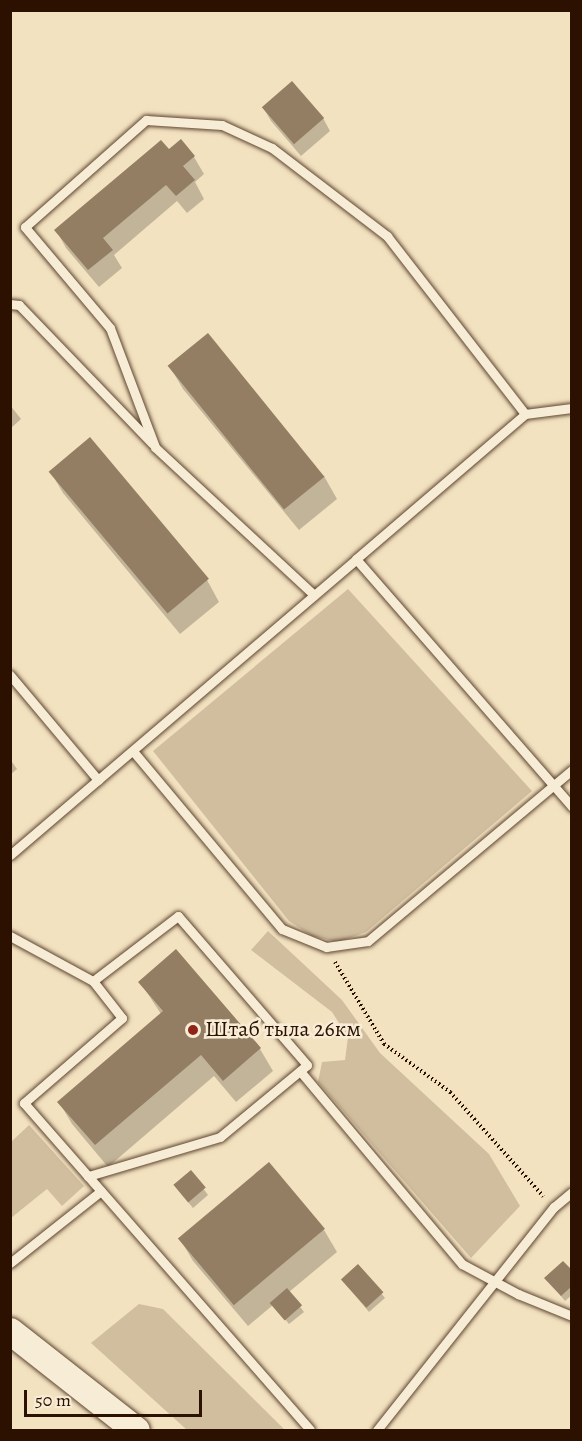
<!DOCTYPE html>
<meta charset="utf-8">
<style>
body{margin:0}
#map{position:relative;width:582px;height:1441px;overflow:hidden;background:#f3e2c0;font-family:Alegreya,serif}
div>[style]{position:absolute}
.green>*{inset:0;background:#d1be9f}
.shadow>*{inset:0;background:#0003}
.building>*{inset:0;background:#937e64;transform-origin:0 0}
.path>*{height:4px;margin-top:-2px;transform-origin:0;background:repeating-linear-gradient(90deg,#2c1100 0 1.5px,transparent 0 4.5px)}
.roads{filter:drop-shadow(0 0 2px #5e4530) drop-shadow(0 0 2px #5e4530)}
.lane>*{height:9px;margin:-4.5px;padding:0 4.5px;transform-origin:4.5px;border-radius:4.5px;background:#f7ecd6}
.secondary>*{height:27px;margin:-13.5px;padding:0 13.5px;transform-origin:13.5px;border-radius:13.5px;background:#f7ecd6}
.dots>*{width:16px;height:16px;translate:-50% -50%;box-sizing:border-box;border:3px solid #f7ecd6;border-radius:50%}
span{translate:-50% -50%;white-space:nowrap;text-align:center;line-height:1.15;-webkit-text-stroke:5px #f7ecd6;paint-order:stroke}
.poi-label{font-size:22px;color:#2c1100}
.left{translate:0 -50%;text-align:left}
.frame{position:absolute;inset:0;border:12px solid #2c1100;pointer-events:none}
.scale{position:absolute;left:24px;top:1390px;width:178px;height:27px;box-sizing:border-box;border:3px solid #2c1100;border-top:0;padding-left:8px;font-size:18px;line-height:21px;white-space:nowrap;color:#2c1100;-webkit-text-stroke:4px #f7ecd6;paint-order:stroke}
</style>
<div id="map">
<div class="green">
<i style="clip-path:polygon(348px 589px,532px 791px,366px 932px,338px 942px,312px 936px,289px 921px,153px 751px)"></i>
<i style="clip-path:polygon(268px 931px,342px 1000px,380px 1053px,489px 1154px,520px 1206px,471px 1258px,318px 1082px,322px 1062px,345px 1060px,348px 1037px,332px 1012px,251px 950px)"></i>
<i style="clip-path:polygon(29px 1125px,84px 1186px,62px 1206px,47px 1189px,11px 1218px,11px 1142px)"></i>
<i style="clip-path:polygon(139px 1304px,163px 1309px,285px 1430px,187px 1430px,91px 1343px)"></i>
</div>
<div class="shadow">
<i style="clip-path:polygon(264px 109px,323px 118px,330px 131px,301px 156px,271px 121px)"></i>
<i style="clip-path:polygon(169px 151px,194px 157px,204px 174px,195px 182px,204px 199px,187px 213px,177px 201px,114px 255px,122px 268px,99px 287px,66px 248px,56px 230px)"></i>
<i style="clip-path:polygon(170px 367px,324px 476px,337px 499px,299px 530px,183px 389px)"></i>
<i style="clip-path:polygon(10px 405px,21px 419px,10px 429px)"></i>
<i style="clip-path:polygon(50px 471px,207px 580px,219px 602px,180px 634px,63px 493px)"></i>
<i style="clip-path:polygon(10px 759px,17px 769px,10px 775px)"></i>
<i style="clip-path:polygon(140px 982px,260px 1049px,273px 1071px,236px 1102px,214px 1076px,108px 1167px,72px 1124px,59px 1102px,161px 1014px)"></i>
<i style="clip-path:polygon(191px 1172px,208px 1195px,193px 1208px,179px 1191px)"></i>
<i style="clip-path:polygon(324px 1230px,337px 1252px,289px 1292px,304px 1312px,289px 1324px,273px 1305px,248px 1326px,193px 1261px,180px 1239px)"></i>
<i style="clip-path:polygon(572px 1272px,572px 1295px,565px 1301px,546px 1278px)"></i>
<i style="clip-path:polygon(342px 1280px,381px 1293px,385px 1298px,369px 1312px)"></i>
</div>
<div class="building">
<i style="left:292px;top:81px;width:49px;height:40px;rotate:49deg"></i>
<i style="clip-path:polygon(181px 139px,195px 156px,183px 166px,195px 180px,176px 196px,166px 185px,103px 238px,113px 250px,88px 270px,54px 230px,161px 140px,169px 149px)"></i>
<i style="left:208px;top:333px;width:185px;height:52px;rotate:51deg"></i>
<i style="left:90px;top:437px;width:185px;height:54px;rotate:50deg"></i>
<i style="clip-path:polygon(176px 949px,261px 1048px,223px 1081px,201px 1055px,95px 1145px,57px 1102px,163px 1011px,138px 982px)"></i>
<i style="left:269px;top:1162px;width:87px;height:119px;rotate:50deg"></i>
<i style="left:191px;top:1170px;width:23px;height:23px;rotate:50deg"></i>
<i style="clip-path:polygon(563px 1261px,572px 1270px,572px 1286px,561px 1296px,544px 1278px)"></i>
<i style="left:358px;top:1264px;width:38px;height:23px;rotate:48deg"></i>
<i style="left:287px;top:1288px;width:23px;height:23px;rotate:49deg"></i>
</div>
<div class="path">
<i style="left:335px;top:962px;width:96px;rotate:59.1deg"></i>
<i style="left:384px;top:1044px;width:82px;rotate:36deg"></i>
<i style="left:450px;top:1092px;width:140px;rotate:48.2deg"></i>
</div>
<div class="roads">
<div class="lane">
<i style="left:10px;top:304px;width:9px;rotate:6deg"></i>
<i style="left:19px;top:305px;width:192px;rotate:46.1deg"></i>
<i style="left:356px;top:559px;width:223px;rotate:-40.6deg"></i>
<i style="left:525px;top:414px;width:47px;rotate:-7.3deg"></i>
<i style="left:314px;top:595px;width:217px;rotate:-137.1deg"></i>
<i style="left:155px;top:447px;width:127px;rotate:-110.7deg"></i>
<i style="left:110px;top:328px;width:132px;rotate:-130.1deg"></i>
<i style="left:25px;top:227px;width:162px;rotate:-41.5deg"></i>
<i style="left:146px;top:120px;width:76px;rotate:3.8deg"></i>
<i style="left:222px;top:125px;width:55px;rotate:24.7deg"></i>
<i style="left:272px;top:148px;width:145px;rotate:37.4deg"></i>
<i style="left:387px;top:236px;width:225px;rotate:52.2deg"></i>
<i style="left:10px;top:675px;width:137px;rotate:50deg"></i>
<i style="left:133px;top:751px;width:232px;rotate:50.1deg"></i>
<i style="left:282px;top:929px;width:48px;rotate:22.2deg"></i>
<i style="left:326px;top:947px;width:42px;rotate:-8.1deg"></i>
<i style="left:368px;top:941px;width:266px;rotate:-40deg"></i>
<i style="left:10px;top:855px;width:455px;rotate:-40.5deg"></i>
<i style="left:356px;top:559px;width:329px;rotate:48.9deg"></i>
<i style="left:10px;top:936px;width:94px;rotate:28.5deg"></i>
<i style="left:93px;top:981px;width:107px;rotate:-37.4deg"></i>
<i style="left:178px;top:916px;width:197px;rotate:49.1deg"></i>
<i style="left:307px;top:1065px;width:113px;rotate:140.4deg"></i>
<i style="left:220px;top:1137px;width:138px;rotate:163.5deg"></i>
<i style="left:93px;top:981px;width:47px;rotate:51.9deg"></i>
<i style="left:122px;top:1018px;width:130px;rotate:139.1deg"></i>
<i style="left:24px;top:1103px;width:434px;rotate:48.8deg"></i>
<i style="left:300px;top:1071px;width:252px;rotate:50deg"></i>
<i style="left:462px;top:1264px;width:64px;rotate:28.2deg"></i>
<i style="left:518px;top:1294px;width:58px;rotate:22.2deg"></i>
<i style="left:10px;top:1263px;width:116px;rotate:-38.4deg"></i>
<i style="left:377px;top:1430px;width:285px;rotate:-51.6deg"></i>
<i style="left:554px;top:1207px;width:23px;rotate:-40deg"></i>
</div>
<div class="secondary">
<i style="left:10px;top:1331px;width:160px;rotate:38.2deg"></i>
</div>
</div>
<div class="dots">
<i style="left:193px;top:1030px;background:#8f2418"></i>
</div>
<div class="poi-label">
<span class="left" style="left:205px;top:1030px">Штаб тыла 26км</span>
</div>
<div class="frame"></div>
<div class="scale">50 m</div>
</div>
